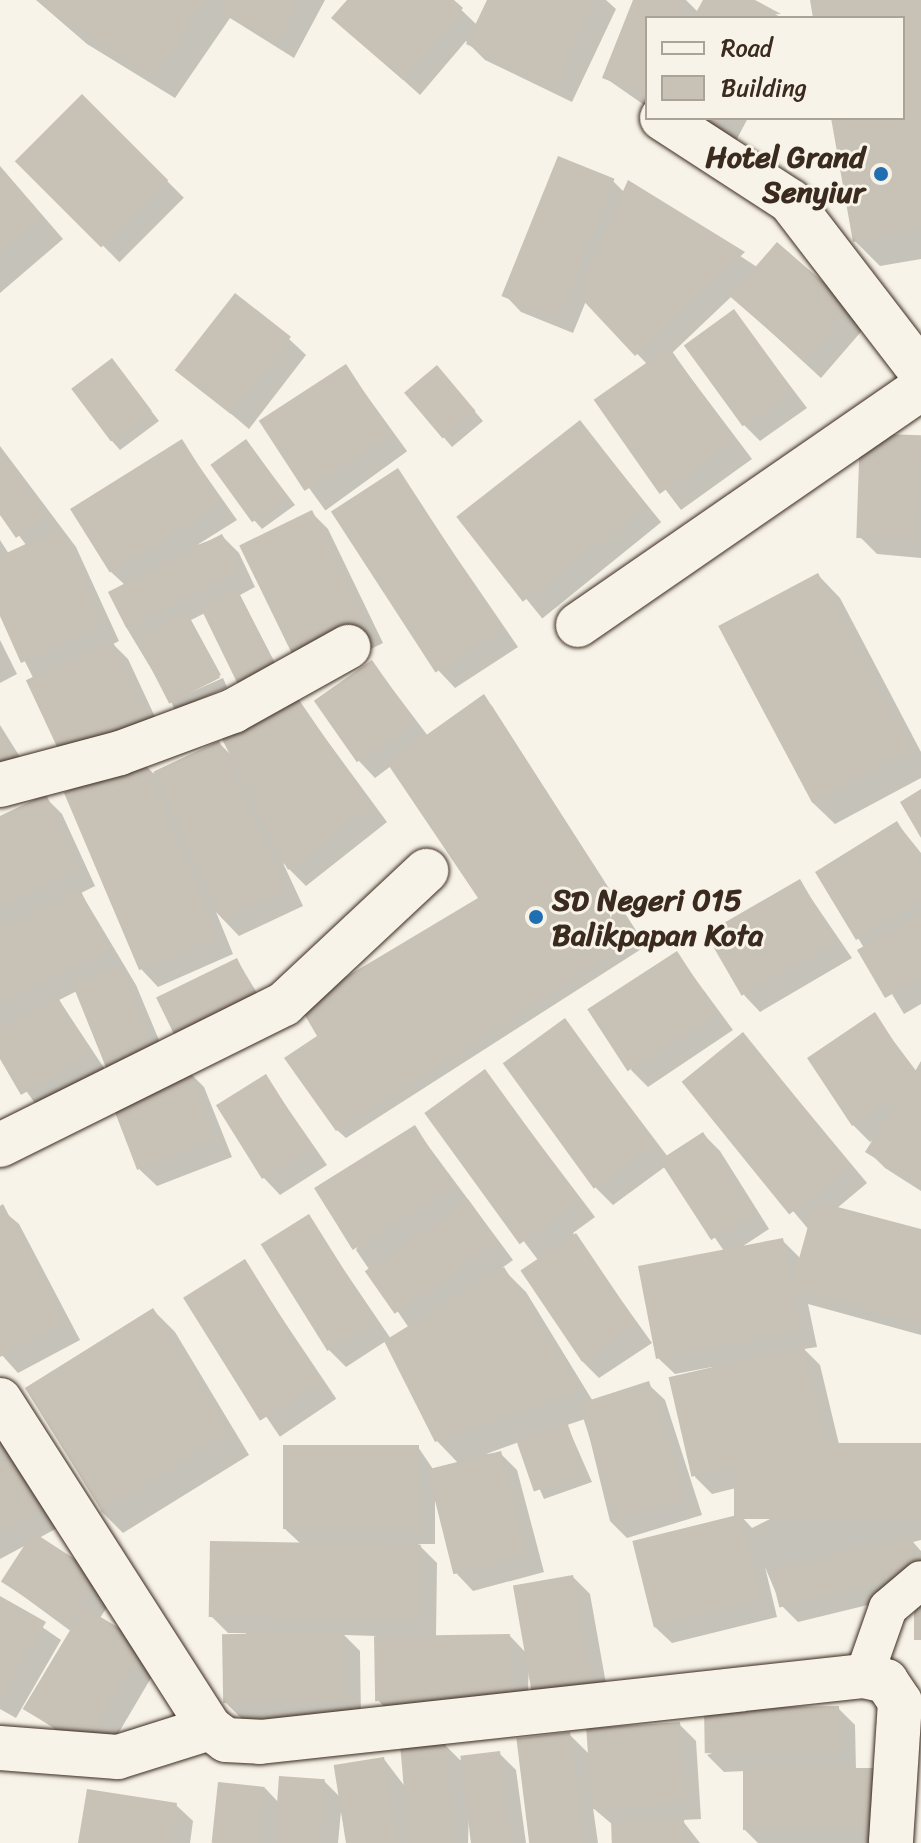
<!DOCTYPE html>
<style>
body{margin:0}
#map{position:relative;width:921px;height:1843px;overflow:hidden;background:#f7f3e8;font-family:Sriracha,sans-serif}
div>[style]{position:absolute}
.shadow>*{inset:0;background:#0003;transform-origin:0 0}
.building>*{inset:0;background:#c8c1b6;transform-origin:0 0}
.roads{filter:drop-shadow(0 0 2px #3b2a1e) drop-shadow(0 0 2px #3b2a1e)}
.lane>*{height:38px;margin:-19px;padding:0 19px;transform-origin:19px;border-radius:19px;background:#f7f3e8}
.street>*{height:44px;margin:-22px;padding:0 22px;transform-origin:22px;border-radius:22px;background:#f7f3e8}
.dots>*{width:22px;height:22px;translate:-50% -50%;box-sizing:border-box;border:4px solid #f7f3e8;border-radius:50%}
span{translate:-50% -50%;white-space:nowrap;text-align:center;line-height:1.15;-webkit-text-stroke:6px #f7f3e8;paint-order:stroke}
.poi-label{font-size:30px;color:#3b2a1e;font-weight:700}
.right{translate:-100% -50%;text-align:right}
.left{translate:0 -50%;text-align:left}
.legend{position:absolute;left:645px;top:16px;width:260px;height:104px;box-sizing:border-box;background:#f7f3e8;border:2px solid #aca397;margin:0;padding:10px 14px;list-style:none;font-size:24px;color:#3b2a1e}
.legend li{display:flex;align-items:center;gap:16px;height:40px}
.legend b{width:40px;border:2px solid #aca397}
</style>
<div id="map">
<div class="shadow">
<i style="clip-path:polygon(36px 0,325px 0,294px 58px,230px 18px,175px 98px,87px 44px)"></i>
<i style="clip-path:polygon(349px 0,451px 0,477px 25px,489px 0,606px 0,616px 9px,572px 102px,485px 60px,466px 41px,420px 95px,334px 18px)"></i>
<i style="clip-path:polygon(635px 0,686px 0,698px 12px,705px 0,751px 0,782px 18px,647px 18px,647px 107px,604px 77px)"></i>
<i style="clip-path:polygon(812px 0,921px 0,921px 259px,880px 266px,855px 241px,833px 118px,903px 118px,903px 18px,815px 18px)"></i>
<i style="left:82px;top:96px;width:144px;height:91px;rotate:45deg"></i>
<i style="clip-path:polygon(670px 118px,748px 118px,732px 148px)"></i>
<i style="clip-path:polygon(0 166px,63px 239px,0 293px)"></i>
<i style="clip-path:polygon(612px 180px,624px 192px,629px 183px,757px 267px,777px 245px,866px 326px,821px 378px,732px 296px,672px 353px,752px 459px,681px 510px,598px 401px,648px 365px,586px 301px,573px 333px,521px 312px,505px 295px)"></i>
<i style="clip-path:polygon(734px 312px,807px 408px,760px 441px,744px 425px)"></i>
<i style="clip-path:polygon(289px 339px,306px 355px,249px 429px,179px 370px)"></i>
<i style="clip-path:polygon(112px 361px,159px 421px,120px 450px,112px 441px)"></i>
<i style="left:346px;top:367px;width:104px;height:101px;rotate:54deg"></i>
<i style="clip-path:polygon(445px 377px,483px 421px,452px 447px,407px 394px)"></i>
<i style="left:580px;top:422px;width:129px;height:153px;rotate:51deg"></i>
<i style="clip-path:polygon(921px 437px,921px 558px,877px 554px,860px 537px)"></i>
<i style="clip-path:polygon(246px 441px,295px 505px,262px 529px,254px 520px)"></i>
<i style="clip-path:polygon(182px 442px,237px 520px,197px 545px,222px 536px,239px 553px,255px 587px,240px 595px,288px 688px,205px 613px,191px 620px,221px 675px,170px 700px,126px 627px,124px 584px,111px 572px)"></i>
<i style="clip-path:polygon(0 446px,76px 547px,119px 641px,113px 644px,128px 659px,163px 734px,81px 773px,0 612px,0 540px,9px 554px,27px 546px,0 511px)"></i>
<i style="clip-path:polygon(397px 471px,518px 647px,455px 688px,439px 671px)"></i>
<i style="clip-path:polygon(312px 513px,328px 529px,383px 643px,313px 678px)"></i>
<i style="clip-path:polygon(818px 575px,840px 598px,921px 752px,921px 778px,835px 824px,812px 802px)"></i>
<i style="clip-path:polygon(0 640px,17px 674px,0 683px)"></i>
<i style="clip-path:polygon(372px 662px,428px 736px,483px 697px,492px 706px,646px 946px,346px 1138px,337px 1130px,319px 1036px,481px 898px,391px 766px,375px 778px,359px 761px)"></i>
<i style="left:223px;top:678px;width:10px;height:57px;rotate:66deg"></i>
<i style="clip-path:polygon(295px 697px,387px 822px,306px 886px,283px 863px,303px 906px,239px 936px,216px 912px,233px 954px,158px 987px,142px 970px,142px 762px,153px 773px,219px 743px,233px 757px)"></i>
<i style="clip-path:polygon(0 725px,30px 773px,0 793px)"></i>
<i style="clip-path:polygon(45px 797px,62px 814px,95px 886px,81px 893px,136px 985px,174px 1076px,187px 1070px,204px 1087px,232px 1157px,157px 1186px,140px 1170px,129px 1094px,77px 991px,59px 1000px,106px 1071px,40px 1110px,0 1055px,0 819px)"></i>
<i style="clip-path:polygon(897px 823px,921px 853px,921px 1004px,904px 1014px,858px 938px)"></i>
<i style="clip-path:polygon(800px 882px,852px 958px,760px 1012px,744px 995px)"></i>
<i style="clip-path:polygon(677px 954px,733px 1030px,648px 1087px,631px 1070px)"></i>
<i style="clip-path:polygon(237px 960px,277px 1026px,183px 1048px)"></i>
<i style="clip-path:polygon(874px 1015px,917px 1072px,921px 1065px,921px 1191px,885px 1168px,868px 1151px,877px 1137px,870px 1142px,853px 1125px)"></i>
<i style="clip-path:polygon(565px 1021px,668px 1157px,703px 1134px,720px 1151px,769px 1229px,740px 1248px,782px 1240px,801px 1259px,809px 1230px,685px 1082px,743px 1034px,867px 1183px,836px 1209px,921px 1231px,921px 1335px,808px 1304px,817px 1347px,804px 1349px,820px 1365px,843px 1461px,712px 1494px,695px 1477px,712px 1367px,675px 1374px,658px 1358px,724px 1251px,666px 1166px,613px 1205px,596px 1188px)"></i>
<i style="clip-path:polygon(485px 1072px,595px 1217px,573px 1233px,652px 1343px,599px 1378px,582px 1361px,538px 1260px,428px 1115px)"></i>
<i style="clip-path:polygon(266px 1077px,327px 1165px,280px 1195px,264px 1178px)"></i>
<i style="clip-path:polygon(415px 1128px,513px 1260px,502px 1268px,526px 1292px,594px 1403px,648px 1384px,665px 1400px,702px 1515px,627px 1538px,610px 1521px,585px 1419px,567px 1425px,592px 1482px,544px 1499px,519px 1442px,486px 1454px,500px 1453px,517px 1470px,544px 1572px,473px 1591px,457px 1574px,435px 1495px,435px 1544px,418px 1544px,437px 1563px,436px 1637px,510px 1636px,527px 1654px,573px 1577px,590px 1594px,608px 1695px,550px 1706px,533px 1689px,529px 1664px,527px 1715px,392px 1715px,376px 1698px,376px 1636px,344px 1635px,360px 1651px,361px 1717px,243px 1720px,226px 1703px,246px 1633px,228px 1633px,211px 1616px,301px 1544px,284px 1528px,418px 1447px,435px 1472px,460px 1465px,437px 1441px,386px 1341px,346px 1367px,329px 1350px,308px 1217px,391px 1339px,409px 1328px,356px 1250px)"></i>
<i style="clip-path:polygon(0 1208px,19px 1224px,80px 1340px,18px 1373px,0 1353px)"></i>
<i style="left:244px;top:1262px;width:165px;height:68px;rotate:56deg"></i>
<i style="clip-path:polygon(153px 1310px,175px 1332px,249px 1455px,123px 1533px,101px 1511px)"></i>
<i style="clip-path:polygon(0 1414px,59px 1527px,39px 1538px,116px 1593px,100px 1618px,161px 1661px,102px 1761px,27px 1710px,72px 1632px,4px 1582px,28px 1544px,0 1559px)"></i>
<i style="clip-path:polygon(921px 1445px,921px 1540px,913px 1542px,921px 1551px,921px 1592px,798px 1622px,781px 1605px,765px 1567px,777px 1617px,672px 1643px,655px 1627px,741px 1516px,752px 1528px)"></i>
<i style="clip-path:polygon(0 1598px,61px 1640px,16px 1718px,0 1709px)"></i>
<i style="clip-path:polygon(838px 1708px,855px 1725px,856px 1770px,872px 1770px,889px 1786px,889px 1843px,758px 1843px,745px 1830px,745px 1771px,724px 1772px,707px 1755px)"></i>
<i style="clip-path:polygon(679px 1724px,696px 1741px,701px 1819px,682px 1820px,700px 1843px,613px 1843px,613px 1825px,593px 1808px,598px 1843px,532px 1843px,569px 1734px,590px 1755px)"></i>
<i style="clip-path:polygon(444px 1744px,460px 1760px,499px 1753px,516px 1770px,526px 1843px,474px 1843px,469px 1808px,468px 1843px,347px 1843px,341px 1811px,338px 1843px,214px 1843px,265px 1788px,279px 1803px,324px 1781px,340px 1797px,384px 1759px,406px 1788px)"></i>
<i style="clip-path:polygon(176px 1805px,193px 1821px,190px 1843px,80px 1843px)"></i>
</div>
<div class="building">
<i style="clip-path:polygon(37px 0,205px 0,152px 78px)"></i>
<i style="clip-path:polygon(227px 0,299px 0,276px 42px,221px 12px)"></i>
<i style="clip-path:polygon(347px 0,454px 0,463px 8px,403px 80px,331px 18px)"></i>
<i style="clip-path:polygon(487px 0,596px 0,555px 87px,466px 44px)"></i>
<i style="clip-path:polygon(633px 0,686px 0,679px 18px,647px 18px,647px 95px,602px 78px)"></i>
<i style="clip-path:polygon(703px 0,755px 0,781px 14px,693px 18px)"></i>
<i style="clip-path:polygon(810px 0,921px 0,921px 229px,853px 242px,831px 118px,903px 118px,903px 18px,813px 18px)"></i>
<i style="left:82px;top:94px;width:122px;height:95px;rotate:45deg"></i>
<i style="clip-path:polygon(688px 118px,722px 118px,714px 132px)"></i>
<i style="left:558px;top:156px;width:61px;height:151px;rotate:22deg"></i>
<i style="clip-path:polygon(0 167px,42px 216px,0 252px)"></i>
<i style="clip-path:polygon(628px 180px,745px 252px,635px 356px,577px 294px)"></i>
<i style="left:777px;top:242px;width:98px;height:72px;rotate:41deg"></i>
<i style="left:235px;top:293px;width:71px;height:98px;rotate:38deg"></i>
<i style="left:734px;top:309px;width:100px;height:62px;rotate:54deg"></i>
<i style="left:669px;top:347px;width:115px;height:92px;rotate:55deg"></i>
<i style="left:112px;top:358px;width:66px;height:51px;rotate:53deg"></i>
<i style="left:346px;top:364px;width:84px;height:104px;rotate:57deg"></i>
<i style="left:437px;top:365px;width:60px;height:43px;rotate:50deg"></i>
<i style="left:580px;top:420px;width:108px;height:157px;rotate:52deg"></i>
<i style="left:860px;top:433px;width:61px;height:105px;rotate:2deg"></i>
<i style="left:182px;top:439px;width:75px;height:132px;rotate:58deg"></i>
<i style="left:246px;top:439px;width:71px;height:44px;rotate:54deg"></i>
<i style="clip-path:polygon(0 450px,46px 516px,16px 538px,0 515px)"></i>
<i style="left:398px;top:468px;width:192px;height:80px;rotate:57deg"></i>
<i style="left:312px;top:510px;width:129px;height:81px;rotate:64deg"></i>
<i style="clip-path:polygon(60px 528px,103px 624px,21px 663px,0 616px,0 556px)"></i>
<i style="left:222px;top:534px;width:40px;height:128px;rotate:63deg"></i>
<i style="left:818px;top:573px;width:200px;height:113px;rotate:62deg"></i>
<i style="left:237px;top:589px;width:100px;height:41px;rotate:64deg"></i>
<i style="left:186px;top:611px;width:75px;height:57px;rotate:63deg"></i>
<i style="left:112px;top:640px;width:84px;height:95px;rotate:65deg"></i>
<i style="left:372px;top:660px;width:75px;height:71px;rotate:55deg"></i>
<i style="clip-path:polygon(295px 694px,371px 805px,288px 870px,221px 737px)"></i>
<i style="clip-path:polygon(484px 694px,638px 937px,336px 1131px,284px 1058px,317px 1036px,299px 1005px,478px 898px,387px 763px)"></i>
<i style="clip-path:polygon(0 732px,15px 755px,0 765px)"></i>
<i style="left:219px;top:741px;width:163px;height:72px;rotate:65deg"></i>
<i style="left:143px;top:759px;width:193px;height:86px;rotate:67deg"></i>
<i style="clip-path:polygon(921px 789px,921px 838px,900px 802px)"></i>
<i style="clip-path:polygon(46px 794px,80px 869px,0 907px,0 816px)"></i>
<i style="clip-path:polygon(897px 821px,921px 861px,921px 901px,856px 940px,815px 872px)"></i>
<i style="left:800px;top:879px;width:72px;height:109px;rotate:60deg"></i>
<i style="clip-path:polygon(80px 889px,109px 951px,0 1004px,0 928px)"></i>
<i style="clip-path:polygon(921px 913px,921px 978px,885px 998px,857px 950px)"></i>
<i style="left:677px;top:951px;width:74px;height:107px;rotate:57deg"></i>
<i style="left:237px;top:958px;width:57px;height:90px;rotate:64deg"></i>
<i style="left:120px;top:966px;width:100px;height:51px;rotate:68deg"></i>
<i style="clip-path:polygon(57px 996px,91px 1054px,21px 1095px,0 1059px,0 1030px)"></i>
<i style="clip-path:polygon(875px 1012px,914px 1073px,921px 1061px,921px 1186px,865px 1152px,902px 1093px,852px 1126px,807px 1058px)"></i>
<i style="left:565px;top:1018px;width:155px;height:77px;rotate:54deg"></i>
<i style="left:743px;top:1032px;width:171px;height:79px;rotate:51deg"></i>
<i style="left:188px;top:1068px;width:77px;height:84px;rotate:69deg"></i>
<i style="left:485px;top:1069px;width:162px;height:75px;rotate:54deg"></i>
<i style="left:266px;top:1074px;width:87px;height:59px;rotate:58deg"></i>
<i style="left:415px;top:1125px;width:73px;height:119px;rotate:58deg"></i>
<i style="left:703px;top:1132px;width:95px;height:52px;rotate:57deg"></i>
<i style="left:468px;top:1199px;width:52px;height:126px;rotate:55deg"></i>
<i style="clip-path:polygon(815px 1201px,921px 1229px,921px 1324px,793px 1289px,801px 1330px,656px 1359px,638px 1266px,783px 1238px,792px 1284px)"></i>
<i style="clip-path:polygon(3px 1204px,64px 1322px,0 1357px,0 1206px)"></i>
<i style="left:309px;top:1214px;width:126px;height:57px;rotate:58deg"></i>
<i style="left:576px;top:1233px;width:110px;height:67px;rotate:56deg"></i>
<i style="left:245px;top:1259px;width:145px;height:73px;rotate:58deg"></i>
<i style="clip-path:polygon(504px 1267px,580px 1391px,435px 1442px,384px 1341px)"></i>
<i style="left:153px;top:1308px;width:145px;height:151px;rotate:58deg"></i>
<i style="left:804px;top:1346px;width:102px;height:139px;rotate:77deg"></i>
<i style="left:649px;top:1381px;width:123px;height:74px;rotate:72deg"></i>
<i style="left:567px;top:1422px;width:55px;height:54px;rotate:71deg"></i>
<i style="left:921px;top:1443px;width:76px;height:187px;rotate:90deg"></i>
<i style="left:283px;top:1445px;width:136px;height:84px"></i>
<i style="left:501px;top:1451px;width:108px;height:76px;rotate:76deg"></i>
<i style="clip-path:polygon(15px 1456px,44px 1510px,0 1534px,0 1464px)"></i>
<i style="left:741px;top:1514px;width:89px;height:112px;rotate:76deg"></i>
<i style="left:33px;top:1532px;width:80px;height:59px;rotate:33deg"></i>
<i style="left:909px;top:1536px;width:38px;height:143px;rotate:76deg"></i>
<i style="left:210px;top:1541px;width:211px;height:76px;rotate:1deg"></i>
<i style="left:573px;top:1575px;width:106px;height:61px;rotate:80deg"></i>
<i style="clip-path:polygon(0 1596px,46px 1622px,0 1700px)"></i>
<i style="left:914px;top:1602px;width:7px;height:38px"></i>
<i style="left:84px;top:1607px;width:71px;height:119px;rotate:31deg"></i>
<i style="left:344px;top:1632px;width:69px;height:122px;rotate:89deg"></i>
<i style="left:510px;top:1634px;width:65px;height:136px;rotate:89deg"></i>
<i style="left:839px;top:1706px;width:45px;height:135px;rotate:89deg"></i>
<i style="left:680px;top:1722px;width:81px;height:94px;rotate:86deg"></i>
<i style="left:570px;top:1732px;width:112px;height:54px;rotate:83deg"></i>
<i style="left:445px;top:1742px;width:101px;height:45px;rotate:85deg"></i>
<i style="left:500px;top:1751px;width:93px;height:40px;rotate:83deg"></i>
<i style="left:384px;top:1757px;width:87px;height:51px;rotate:81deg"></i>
<i style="left:873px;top:1768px;width:62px;height:130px;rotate:90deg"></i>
<i style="left:279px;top:1776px;width:46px;height:67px;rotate:4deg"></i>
<i style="left:218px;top:1782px;width:47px;height:61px;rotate:6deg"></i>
<i style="clip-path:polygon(87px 1789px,177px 1803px,171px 1843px,78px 1843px)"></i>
<i style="left:684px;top:1819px;width:24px;height:73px;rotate:88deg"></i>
</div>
<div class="roads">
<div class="lane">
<i style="left:864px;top:1676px;width:72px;rotate:-70.6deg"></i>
<i style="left:888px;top:1608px;width:43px;rotate:-40.3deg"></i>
</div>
<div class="street">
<i style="left:662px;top:118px;width:153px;rotate:33deg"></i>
<i style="left:790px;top:201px;width:215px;rotate:52.5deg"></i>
<i style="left:578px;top:625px;width:417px;rotate:-34.6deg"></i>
<i style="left:0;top:785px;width:124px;rotate:-14.9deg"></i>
<i style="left:120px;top:753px;width:121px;rotate:-20.4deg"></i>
<i style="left:233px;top:711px;width:132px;rotate:-29.1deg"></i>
<i style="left:0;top:1145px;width:317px;rotate:-26.4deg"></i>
<i style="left:284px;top:1004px;width:195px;rotate:-43.1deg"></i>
<i style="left:0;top:1400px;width:389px;rotate:57.4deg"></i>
<i style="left:210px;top:1728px;width:20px;rotate:37deg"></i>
<i style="left:226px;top:1740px;width:34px;rotate:3deg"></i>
<i style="left:260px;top:1742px;width:608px;rotate:-6.24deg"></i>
<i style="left:864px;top:1676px;width:23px;rotate:13deg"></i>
<i style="left:886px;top:1681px;width:25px;rotate:56deg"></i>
<i style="left:900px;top:1702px;width:141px;rotate:93.7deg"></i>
<i style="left:0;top:1748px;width:118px;rotate:4.4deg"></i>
<i style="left:118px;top:1757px;width:96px;rotate:-17.5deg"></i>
</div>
</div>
<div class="dots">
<i style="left:881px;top:174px;background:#1f6fb2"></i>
<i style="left:536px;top:917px;background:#1f6fb2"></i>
</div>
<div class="poi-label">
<span class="right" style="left:865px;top:174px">Hotel Grand<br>Senyiur</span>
<span class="left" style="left:552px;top:917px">SD Negeri 015<br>Balikpapan Kota</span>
</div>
<ul class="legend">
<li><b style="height:10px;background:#f7f3e8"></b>Road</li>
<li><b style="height:22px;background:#c8c1b6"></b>Building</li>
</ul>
</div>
